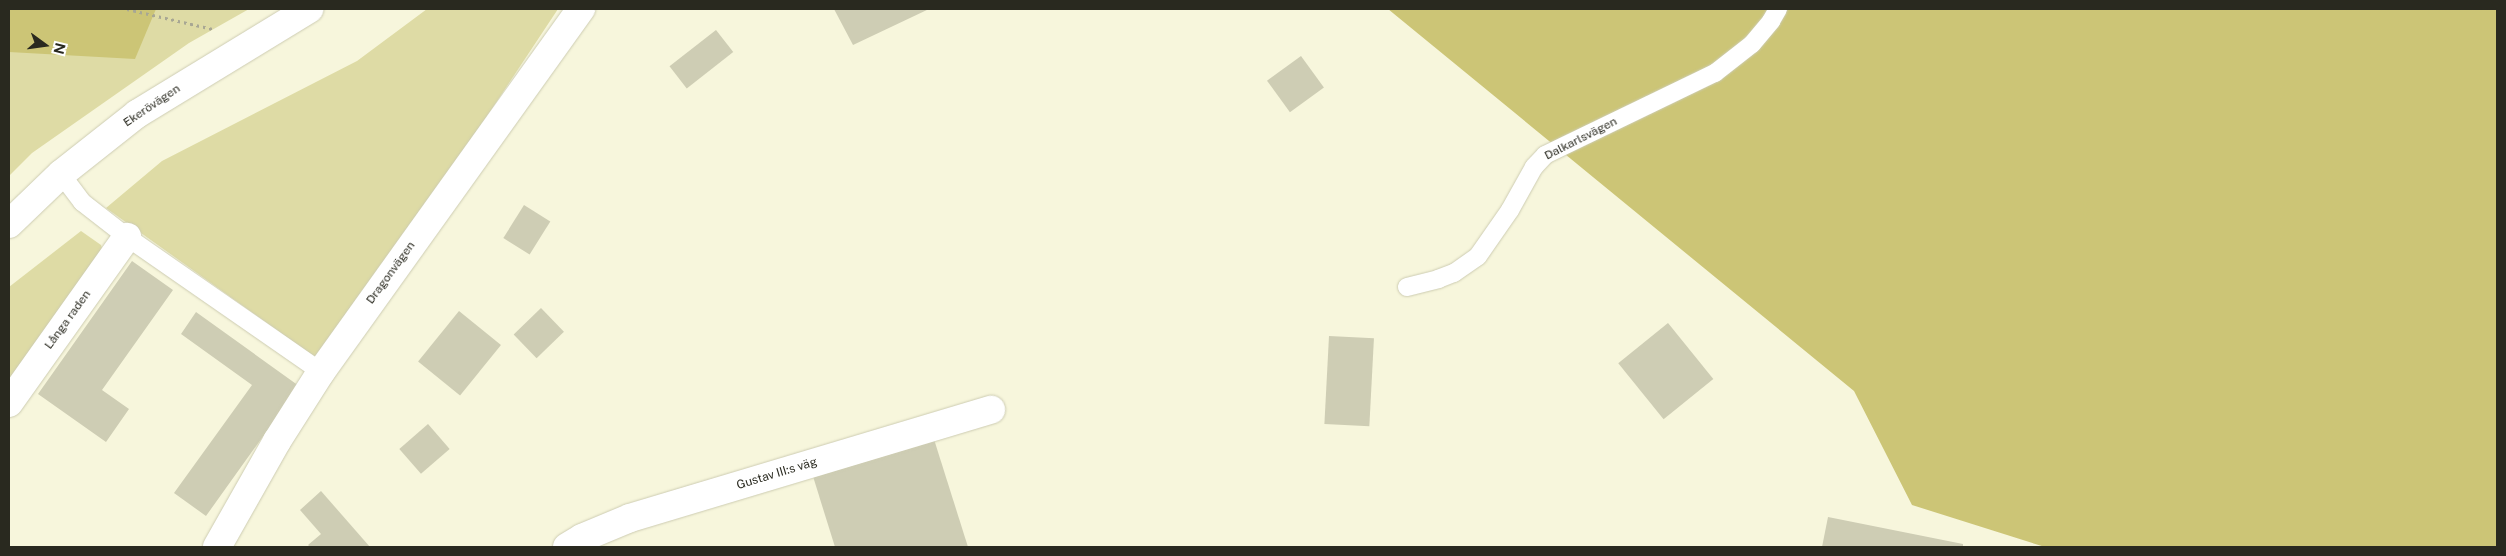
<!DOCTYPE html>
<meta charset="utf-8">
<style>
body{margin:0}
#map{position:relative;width:2506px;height:556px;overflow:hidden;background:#f7f6dc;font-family:"Public Sans",sans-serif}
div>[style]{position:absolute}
.green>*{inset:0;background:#dedba5}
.forest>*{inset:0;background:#ccc576}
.building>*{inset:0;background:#cecdb4;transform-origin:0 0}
.path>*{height:3px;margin-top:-1.5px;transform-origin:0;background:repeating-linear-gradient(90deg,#a8a793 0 2.5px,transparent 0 6.5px)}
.roads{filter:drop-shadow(0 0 1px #cdccb2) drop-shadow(0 0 1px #cdccb2)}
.lane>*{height:18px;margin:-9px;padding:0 9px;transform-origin:9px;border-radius:9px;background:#fff}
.street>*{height:28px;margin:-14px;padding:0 14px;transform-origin:14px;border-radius:14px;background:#fff}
.secondary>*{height:28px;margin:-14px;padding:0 14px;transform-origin:14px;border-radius:14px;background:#fff}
span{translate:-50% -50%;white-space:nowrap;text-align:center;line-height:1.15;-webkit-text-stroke:4px #fff;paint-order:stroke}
.street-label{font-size:12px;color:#29291f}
.frame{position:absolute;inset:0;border:10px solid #29291f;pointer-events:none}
.north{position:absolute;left:20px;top:20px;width:50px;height:50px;-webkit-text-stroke:4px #fff;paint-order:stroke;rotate:104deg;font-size:14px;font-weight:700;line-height:20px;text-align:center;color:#29291f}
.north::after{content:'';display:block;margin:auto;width:18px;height:22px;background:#29291f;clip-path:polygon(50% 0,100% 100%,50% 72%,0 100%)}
</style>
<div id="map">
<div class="green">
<i style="clip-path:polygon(9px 9px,249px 9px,189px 43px,32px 153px,9px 176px)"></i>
<i style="clip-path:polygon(427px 9px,558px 9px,403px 243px,316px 358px,106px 208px,162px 161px,357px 61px)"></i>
<i style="clip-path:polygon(81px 231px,101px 245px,104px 255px,9px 384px,9px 287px)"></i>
</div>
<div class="forest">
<i style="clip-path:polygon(9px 9px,156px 9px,135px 59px,9px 52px)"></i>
<i style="clip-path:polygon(1388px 9px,2497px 9px,2497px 547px,2045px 547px,1912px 505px,1854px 391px)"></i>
</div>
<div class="building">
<i style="clip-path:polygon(834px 9px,929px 9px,853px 45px)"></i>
<i style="left:716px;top:30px;width:28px;height:59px;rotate:52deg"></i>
<i style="left:1301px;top:56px;width:39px;height:42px;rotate:54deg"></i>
<i style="left:524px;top:205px;width:31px;height:39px;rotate:32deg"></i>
<i style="clip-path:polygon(132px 261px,173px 290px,102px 390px,129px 409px,106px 442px,38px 394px)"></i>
<i style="left:541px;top:308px;width:33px;height:38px;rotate:46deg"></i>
<i style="left:459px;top:311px;width:54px;height:65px;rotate:39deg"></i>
<i style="clip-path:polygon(196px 312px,299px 386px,206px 516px,174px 493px,252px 385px,181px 334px)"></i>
<i style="left:1668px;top:323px;width:72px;height:64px;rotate:51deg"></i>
<i style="left:1329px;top:336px;width:45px;height:88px;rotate:3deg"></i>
<i style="left:428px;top:424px;width:33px;height:38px;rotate:49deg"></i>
<i style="clip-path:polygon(932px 433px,968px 547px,835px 547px,811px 470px)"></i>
<i style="clip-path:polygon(321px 491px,370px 547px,310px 547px,308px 545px,321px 534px,300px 510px)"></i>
<i style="clip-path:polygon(1828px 517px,1963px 544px,1963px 547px,1822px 547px)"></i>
</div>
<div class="path">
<i style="left:127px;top:9px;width:88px;rotate:13.1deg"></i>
</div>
<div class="roads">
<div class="lane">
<i style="left:61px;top:174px;width:35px;rotate:53deg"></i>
<i style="left:82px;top:202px;width:57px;rotate:37.9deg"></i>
<i style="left:127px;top:237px;width:236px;rotate:34.8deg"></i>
<i style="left:1407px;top:287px;width:32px;rotate:-14deg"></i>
<i style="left:1438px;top:279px;width:17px;rotate:-21deg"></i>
<i style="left:1454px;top:273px;width:29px;rotate:-35deg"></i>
<i style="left:1478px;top:256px;width:56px;rotate:-55.2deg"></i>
<i style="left:1510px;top:210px;width:49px;rotate:-60.8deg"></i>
<i style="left:1534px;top:167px;width:16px;rotate:-47deg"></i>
<i style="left:1545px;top:155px;width:189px;rotate:-25.8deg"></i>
<i style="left:1715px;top:73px;width:47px;rotate:-38.1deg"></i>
<i style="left:1752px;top:44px;width:30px;rotate:-50deg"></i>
<i style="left:1771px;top:21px;width:14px;rotate:-60deg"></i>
</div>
<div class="street">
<i style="left:9px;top:403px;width:204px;rotate:-54.6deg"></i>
<i style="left:217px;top:547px;width:122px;rotate:-60.5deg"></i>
<i style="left:277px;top:441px;width:82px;rotate:-57.5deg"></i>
<i style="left:321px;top:372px;width:447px;rotate:-54.4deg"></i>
<i style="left:567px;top:547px;width:17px;rotate:-31deg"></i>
<i style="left:582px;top:538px;width:52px;rotate:-22.6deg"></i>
<i style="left:630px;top:518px;width:377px;rotate:-16.7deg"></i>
</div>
<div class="secondary">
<i style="left:9px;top:224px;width:72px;rotate:-43.9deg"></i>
<i style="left:61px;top:174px;width:97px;rotate:-38.3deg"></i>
<i style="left:137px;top:114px;width:202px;rotate:-31.4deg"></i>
</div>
</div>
<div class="street-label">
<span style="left:152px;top:106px;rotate:-34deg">Ekerövägen</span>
<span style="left:1581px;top:139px;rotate:-27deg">Dalkarlsvägen</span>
<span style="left:391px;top:273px;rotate:-54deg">Dragonvägen</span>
<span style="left:68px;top:320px;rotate:-54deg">Långa raden</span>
<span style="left:777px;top:474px;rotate:-17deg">Gustav III:s väg</span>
</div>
<div class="frame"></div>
<div class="north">N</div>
</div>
